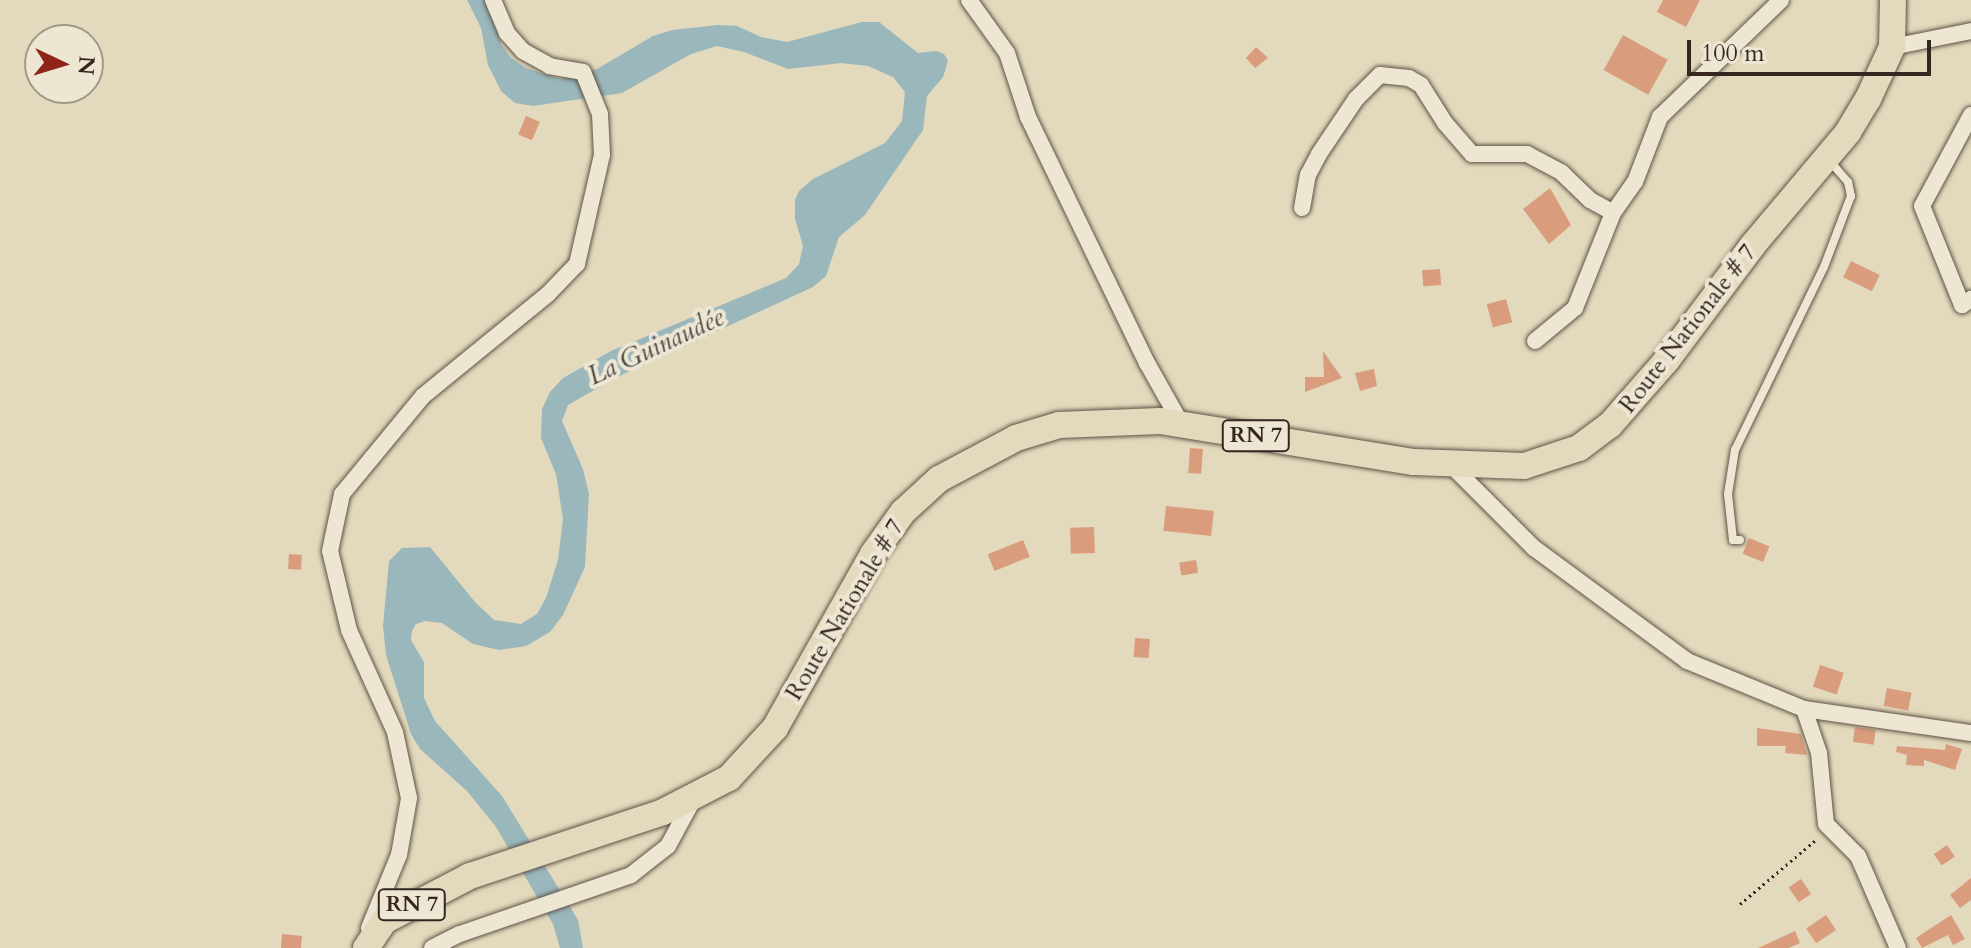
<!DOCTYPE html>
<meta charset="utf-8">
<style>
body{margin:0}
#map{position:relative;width:1971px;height:948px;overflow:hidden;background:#e3d9bc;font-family:Cardo,serif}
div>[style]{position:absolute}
.water>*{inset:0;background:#9ab7bc}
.building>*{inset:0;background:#d99d7d;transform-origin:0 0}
.path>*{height:3px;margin-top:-1.5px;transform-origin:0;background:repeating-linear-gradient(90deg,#352620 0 2px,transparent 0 6px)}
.roads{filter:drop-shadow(0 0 2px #605347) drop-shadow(0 0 2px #605347)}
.lane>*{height:8px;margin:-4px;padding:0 4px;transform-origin:4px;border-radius:4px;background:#ede6d3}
.street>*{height:16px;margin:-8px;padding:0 8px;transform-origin:8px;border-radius:8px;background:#ede6d3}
.primary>*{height:26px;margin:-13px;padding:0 13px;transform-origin:13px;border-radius:13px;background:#e3d9bc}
span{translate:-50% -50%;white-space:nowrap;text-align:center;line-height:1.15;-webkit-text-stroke:8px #ede6d3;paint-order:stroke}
.shield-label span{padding:2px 6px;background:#ede6d3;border:2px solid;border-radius:6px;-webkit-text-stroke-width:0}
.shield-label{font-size:22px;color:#352620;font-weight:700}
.street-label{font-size:24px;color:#352620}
.water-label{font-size:26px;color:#4e4a47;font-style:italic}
.north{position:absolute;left:24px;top:24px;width:80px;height:80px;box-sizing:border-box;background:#ede6d3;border:2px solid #a3998b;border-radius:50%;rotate:94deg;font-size:22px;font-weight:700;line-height:32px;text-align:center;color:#352620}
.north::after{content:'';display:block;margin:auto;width:28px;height:36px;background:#8f2418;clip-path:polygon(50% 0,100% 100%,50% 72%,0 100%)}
.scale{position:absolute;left:1687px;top:40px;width:244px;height:36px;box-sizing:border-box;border:4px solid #352620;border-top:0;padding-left:10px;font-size:24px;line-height:28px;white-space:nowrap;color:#352620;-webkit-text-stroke:6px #ede6d3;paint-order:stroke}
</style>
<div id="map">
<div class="water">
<i style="clip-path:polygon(467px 0,489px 0,501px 44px,511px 58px,526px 68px,560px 79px,597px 69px,653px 36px,672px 30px,718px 25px,737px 26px,761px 37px,787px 42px,862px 22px,879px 22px,918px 53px,936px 51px,944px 54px,948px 61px,943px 77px,927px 96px,923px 130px,865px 215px,839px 237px,826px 276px,813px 287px,615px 378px,568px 405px,562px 421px,583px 469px,589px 494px,585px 567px,563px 615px,550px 632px,526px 646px,499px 650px,473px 644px,442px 623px,425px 621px,416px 624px,412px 631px,411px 640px,424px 662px,424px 698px,435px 721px,502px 796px,578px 920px,583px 948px,560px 948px,553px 924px,496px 827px,467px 791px,420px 749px,411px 734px,386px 655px,383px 626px,389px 561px,402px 548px,430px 547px,475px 602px,494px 620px,521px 624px,537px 614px,546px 598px,558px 560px,563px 519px,556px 474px,541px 438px,542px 409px,550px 392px,563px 378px,611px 351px,786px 278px,799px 264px,803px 246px,795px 219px,795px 200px,799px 191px,813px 179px,885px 143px,902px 121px,905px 92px,893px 77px,868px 66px,841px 63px,788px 69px,744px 52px,717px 46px,691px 54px,622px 93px,533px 106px,515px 103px,501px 91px,488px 65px,481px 28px)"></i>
</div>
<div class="building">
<i style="clip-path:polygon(1663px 0,1700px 0,1686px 27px,1657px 12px)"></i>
<i style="left:1623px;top:35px;width:51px;height:40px;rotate:29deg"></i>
<i style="clip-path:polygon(1256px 47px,1268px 58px,1255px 68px,1246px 58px)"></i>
<i style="left:526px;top:116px;width:15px;height:20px;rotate:23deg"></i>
<i style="clip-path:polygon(1550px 188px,1571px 225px,1549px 244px,1523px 209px)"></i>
<i style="left:1851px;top:261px;width:32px;height:18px;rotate:26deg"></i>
<i style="left:1440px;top:269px;width:16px;height:18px;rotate:86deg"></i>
<i style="left:1506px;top:299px;width:24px;height:20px;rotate:75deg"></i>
<i style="clip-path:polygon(1323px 351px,1342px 378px,1305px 392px,1305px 377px,1324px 377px)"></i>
<i style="clip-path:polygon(1374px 369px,1377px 386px,1360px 391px,1355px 373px)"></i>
<i style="left:1190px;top:448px;width:13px;height:25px;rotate:4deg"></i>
<i style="left:1166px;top:506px;width:48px;height:25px;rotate:6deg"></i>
<i style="left:1094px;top:527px;width:26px;height:24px;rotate:88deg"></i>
<i style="left:1749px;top:538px;width:22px;height:17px;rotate:22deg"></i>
<i style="left:1023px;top:540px;width:18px;height:38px;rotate:68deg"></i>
<i style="left:289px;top:554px;width:13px;height:15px;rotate:4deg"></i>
<i style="left:1196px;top:560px;width:13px;height:17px;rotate:81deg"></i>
<i style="left:1135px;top:638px;width:15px;height:19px;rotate:4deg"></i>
<i style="left:1820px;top:665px;width:25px;height:23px;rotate:18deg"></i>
<i style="left:1887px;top:688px;width:25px;height:18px;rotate:11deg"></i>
<i style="left:1855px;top:727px;width:21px;height:15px;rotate:8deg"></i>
<i style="clip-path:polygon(1757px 728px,1801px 734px,1807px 755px,1785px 753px,1786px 746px,1757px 746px)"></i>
<i style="clip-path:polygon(1946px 744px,1962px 749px,1955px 770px,1924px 760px,1924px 766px,1906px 765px,1907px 755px,1896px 752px,1897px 746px,1945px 750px)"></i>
<i style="left:1947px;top:845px;width:14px;height:16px;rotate:56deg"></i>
<i style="clip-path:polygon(1971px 878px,1971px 900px,1960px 908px,1950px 895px)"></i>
<i style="left:1801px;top:879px;width:18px;height:15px;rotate:56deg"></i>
<i style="left:1826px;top:915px;width:18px;height:24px;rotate:56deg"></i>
<i style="clip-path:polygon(1951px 915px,1965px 939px,1953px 945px,1948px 935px,1922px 948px,1916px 938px)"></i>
<i style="clip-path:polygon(1795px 931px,1800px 943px,1789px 948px,1758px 948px)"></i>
<i style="clip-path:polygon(282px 934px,302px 936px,301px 948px,281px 948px)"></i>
</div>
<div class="path">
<i style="left:1740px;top:904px;width:102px;rotate:-40.2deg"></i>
</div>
<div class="roads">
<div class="lane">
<i style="left:1740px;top:540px;width:7px;rotate:180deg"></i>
<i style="left:1733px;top:540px;width:46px;rotate:-96.2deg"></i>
<i style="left:1728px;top:494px;width:45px;rotate:-81deg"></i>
<i style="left:1735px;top:450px;width:203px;rotate:-64.1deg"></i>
<i style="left:1824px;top:267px;width:76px;rotate:-69.2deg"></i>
<i style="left:1851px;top:196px;width:14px;rotate:-102deg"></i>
<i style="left:1848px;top:182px;width:28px;rotate:-131deg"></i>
</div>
<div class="street">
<i style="left:969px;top:0;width:65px;rotate:54.4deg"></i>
<i style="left:1007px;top:53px;width:67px;rotate:71.8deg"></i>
<i style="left:1028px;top:117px;width:273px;rotate:64.2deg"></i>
<i style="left:1147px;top:363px;width:71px;rotate:60.6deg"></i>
<i style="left:1892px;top:47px;width:81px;rotate:-11.4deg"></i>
<i style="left:1971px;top:115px;width:103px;rotate:118.3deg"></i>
<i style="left:1922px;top:206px;width:107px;rotate:68deg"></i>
<i style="left:1962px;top:305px;width:11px;rotate:-34deg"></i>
<i style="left:1302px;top:208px;width:34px;rotate:-80deg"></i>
<i style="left:1308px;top:175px;width:24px;rotate:-62deg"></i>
<i style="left:1319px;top:154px;width:66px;rotate:-56.1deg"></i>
<i style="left:1356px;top:99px;width:34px;rotate:-45deg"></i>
<i style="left:1380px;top:75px;width:29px;rotate:6deg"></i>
<i style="left:1409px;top:78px;width:14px;rotate:30deg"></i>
<i style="left:1421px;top:85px;width:45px;rotate:57.7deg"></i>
<i style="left:1445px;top:123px;width:41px;rotate:48.9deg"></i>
<i style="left:1472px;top:154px;width:55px"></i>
<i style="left:1527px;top:154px;width:40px;rotate:28deg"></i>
<i style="left:1562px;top:173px;width:39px;rotate:44deg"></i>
<i style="left:1590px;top:200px;width:26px;rotate:29deg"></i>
<i style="left:1535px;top:341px;width:52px;rotate:-39.5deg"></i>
<i style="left:1575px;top:308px;width:102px;rotate:-68.2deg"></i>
<i style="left:1613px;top:213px;width:38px;rotate:-55deg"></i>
<i style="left:1635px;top:182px;width:70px;rotate:-69deg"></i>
<i style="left:1660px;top:117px;width:168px;rotate:-44deg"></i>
<i style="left:1450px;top:464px;width:119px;rotate:45deg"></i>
<i style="left:1534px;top:548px;width:190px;rotate:36.4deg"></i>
<i style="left:1687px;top:661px;width:126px;rotate:22.3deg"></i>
<i style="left:1804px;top:709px;width:169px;rotate:8.2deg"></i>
<i style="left:1804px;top:709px;width:46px;rotate:71.2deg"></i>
<i style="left:1819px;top:753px;width:71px;rotate:84.4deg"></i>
<i style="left:1826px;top:824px;width:45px;rotate:45deg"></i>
<i style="left:1858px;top:856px;width:100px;rotate:66.5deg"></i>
<i style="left:369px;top:928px;width:79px;rotate:-67.7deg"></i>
<i style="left:399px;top:855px;width:58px;rotate:-80deg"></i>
<i style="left:409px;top:798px;width:67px;rotate:-102deg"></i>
<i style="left:395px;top:732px;width:112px;rotate:-114.3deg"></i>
<i style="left:349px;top:630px;width:81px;rotate:-103.5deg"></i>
<i style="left:330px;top:551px;width:58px;rotate:-78.1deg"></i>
<i style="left:342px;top:494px;width:127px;rotate:-50.4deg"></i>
<i style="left:423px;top:396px;width:161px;rotate:-39.2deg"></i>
<i style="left:548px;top:294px;width:42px;rotate:-46deg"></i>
<i style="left:577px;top:264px;width:112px;rotate:-77.1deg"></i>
<i style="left:602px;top:155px;width:41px;rotate:-92.8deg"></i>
<i style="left:600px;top:114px;width:45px;rotate:-112deg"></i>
<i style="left:583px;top:72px;width:34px;rotate:-170deg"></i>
<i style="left:550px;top:66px;width:31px;rotate:-151deg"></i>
<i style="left:523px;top:51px;width:24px;rotate:-132deg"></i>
<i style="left:507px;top:33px;width:36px;rotate:-113deg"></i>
<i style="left:432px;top:948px;width:31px;rotate:-27deg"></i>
<i style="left:460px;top:934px;width:181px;rotate:-19deg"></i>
<i style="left:631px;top:875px;width:47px;rotate:-38.1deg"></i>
<i style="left:668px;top:846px;width:55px;rotate:-61.6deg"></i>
</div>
<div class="primary">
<i style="left:366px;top:948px;width:32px;rotate:-56deg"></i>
<i style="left:384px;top:921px;width:97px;rotate:-27.6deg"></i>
<i style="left:470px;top:876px;width:203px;rotate:-18.3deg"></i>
<i style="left:663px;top:812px;width:74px;rotate:-27.3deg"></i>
<i style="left:729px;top:778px;width:68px;rotate:-47.4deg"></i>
<i style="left:775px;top:728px;width:200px;rotate:-60.6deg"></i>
<i style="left:873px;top:554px;width:52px;rotate:-54.5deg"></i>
<i style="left:903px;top:512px;width:49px;rotate:-42.5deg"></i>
<i style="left:939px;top:479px;width:87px;rotate:-28deg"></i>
<i style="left:1016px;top:438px;width:45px;rotate:-16.8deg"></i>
<i style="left:1059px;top:425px;width:101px;rotate:-2.3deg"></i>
<i style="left:1160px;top:421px;width:257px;rotate:9.2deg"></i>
<i style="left:1414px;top:462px;width:110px;rotate:2.1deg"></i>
<i style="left:1524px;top:466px;width:58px;rotate:-18.1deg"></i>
<i style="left:1579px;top:448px;width:39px;rotate:-37deg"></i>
<i style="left:1610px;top:425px;width:85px;rotate:-48.8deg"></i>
<i style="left:1666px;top:361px;width:145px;rotate:-53.1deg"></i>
<i style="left:1753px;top:245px;width:148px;rotate:-49.9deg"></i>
<i style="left:1848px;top:132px;width:39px;rotate:-59deg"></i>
<i style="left:1868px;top:99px;width:57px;rotate:-65.2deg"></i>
<i style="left:1892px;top:47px;width:47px;rotate:-88.8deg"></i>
</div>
</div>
<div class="shield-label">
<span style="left:1256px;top:436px">RN 7</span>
<span style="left:412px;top:905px">RN 7</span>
</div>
<div class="street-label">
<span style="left:1688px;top:329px;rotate:-52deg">Route Nationale # 7</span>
<span style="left:845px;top:610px;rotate:-59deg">Route Nationale # 7</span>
</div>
<div class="water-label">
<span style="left:656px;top:347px;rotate:-25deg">La Guinaudée</span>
</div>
<div class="north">N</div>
<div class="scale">100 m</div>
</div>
